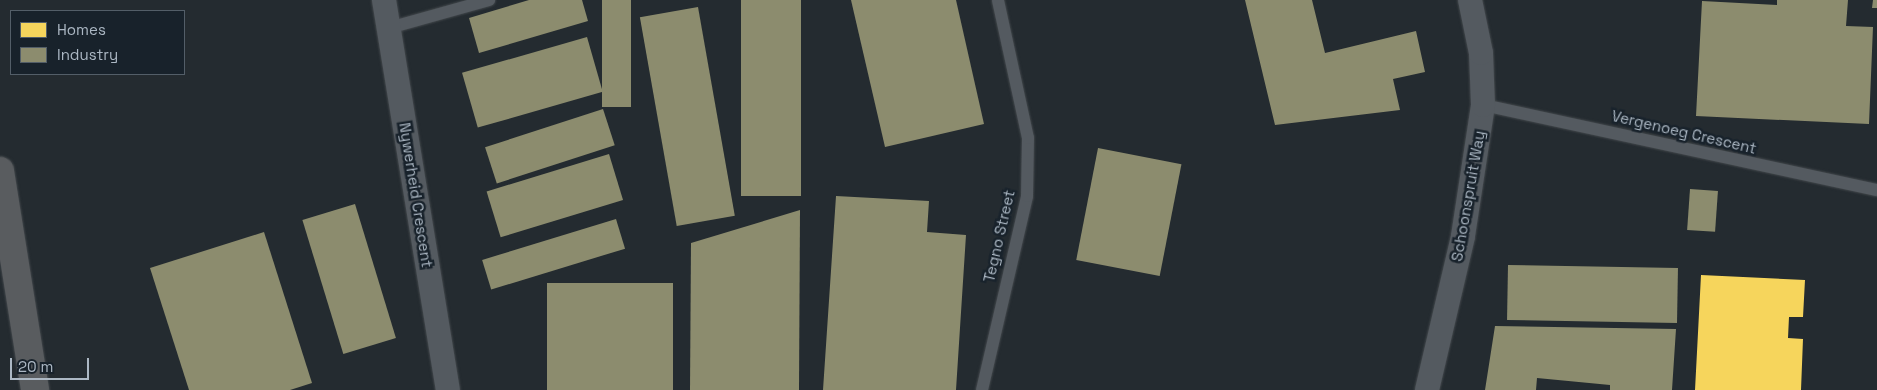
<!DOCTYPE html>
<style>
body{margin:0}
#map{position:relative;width:1877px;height:390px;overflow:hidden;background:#242b30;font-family:"Space Grotesk",sans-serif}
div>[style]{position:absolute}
.homes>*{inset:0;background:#f6d55c}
.industry>*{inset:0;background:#8c8c6e;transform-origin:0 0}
.roads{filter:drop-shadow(0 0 1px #42474b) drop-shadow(0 0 1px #42474b)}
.lane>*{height:12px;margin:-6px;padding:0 6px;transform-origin:6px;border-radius:6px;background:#545a60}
.street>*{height:24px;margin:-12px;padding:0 12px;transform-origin:12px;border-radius:12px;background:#545a60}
.highway>*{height:28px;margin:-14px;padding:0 14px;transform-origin:14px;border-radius:14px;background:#595c5f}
span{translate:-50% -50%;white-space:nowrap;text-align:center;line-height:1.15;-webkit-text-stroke:5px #18222b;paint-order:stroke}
.street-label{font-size:15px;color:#acb8c4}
.legend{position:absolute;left:10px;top:10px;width:175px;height:65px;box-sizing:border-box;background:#18222b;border:1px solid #535e68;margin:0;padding:6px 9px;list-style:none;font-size:15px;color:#acb8c4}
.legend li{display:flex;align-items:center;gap:10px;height:25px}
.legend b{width:25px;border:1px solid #535e68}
.scale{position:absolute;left:10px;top:358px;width:79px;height:22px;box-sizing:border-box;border:2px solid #acb8c4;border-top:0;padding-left:6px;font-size:15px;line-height:18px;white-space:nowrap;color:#acb8c4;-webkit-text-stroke:4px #18222b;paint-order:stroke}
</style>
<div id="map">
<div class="homes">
<i style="clip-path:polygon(1701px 275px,1805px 280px,1803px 317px,1789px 317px,1788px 338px,1803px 339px,1801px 390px,1695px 390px)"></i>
</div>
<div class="industry">
<i style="clip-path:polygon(529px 0,582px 0,588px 21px,479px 53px,469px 18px)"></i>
<i style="left:602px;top:0;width:29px;height:107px"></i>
<i style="left:741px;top:0;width:60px;height:196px"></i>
<i style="clip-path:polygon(851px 0,956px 0,984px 124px,885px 147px)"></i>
<i style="clip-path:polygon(1245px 0,1312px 0,1325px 53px,1416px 31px,1425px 72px,1393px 79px,1400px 110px,1275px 125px)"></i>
<i style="clip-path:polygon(1777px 0,1848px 0,1846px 26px,1873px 27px,1869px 124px,1696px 116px,1702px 1px,1777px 5px)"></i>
<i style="clip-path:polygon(1873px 0,1877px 0,1877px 8px,1872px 8px)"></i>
<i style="left:698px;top:7px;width:212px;height:59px;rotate:80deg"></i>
<i style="left:587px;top:37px;width:57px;height:130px;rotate:74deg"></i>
<i style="left:603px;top:109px;width:38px;height:124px;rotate:72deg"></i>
<i style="left:1098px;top:148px;width:85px;height:114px;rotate:11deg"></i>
<i style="left:609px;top:154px;width:48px;height:128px;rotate:73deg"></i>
<i style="left:1690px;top:189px;width:28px;height:41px;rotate:4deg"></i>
<i style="clip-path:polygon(836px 196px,929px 201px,927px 232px,966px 235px,956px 390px,823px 390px)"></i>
<i style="left:355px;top:204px;width:140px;height:55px;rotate:73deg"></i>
<i style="clip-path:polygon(800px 210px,799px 390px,690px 390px,691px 243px)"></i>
<i style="left:616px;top:219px;width:31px;height:140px;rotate:73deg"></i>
<i style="clip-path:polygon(264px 232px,312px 383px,290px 390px,189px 390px,150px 268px)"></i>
<i style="left:1508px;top:265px;width:170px;height:55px;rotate:1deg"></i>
<i style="left:547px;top:283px;width:126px;height:107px"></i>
<i style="clip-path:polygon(1495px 326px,1676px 329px,1672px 390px,1610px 390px,1610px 385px,1537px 378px,1536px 390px,1485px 390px)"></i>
</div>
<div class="roads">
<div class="lane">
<i style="left:389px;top:28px;width:104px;rotate:-15.6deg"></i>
<i style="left:1483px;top:105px;width:403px;rotate:12.2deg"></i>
<i style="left:982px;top:390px;width:199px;rotate:-76.9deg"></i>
<i style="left:1027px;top:196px;width:58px;rotate:-89deg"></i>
<i style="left:1028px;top:138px;width:141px;rotate:-102.3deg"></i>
</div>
<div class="street">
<i style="left:384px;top:0;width:395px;rotate:80.7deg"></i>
<i style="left:1427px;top:390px;width:158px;rotate:-76.8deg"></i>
<i style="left:1463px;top:236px;width:133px;rotate:-81.3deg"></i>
<i style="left:1483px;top:105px;width:52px;rotate:-92.2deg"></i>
<i style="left:1481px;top:53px;width:54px;rotate:-101.7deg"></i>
</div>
<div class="highway">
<i style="left:0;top:171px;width:222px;rotate:80.9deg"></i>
</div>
</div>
<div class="street-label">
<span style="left:1684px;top:132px;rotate:13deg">Vergenoeg Crescent</span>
<span style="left:416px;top:195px;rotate:81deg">Nywerheid Crescent</span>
<span style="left:1468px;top:196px;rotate:-80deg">Schoonspruit Way</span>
<span style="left:999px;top:236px;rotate:-77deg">Tegno Street</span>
</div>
<ul class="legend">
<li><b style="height:14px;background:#f6d55c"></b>Homes</li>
<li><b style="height:14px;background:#8c8c6e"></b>Industry</li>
</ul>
<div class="scale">20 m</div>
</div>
